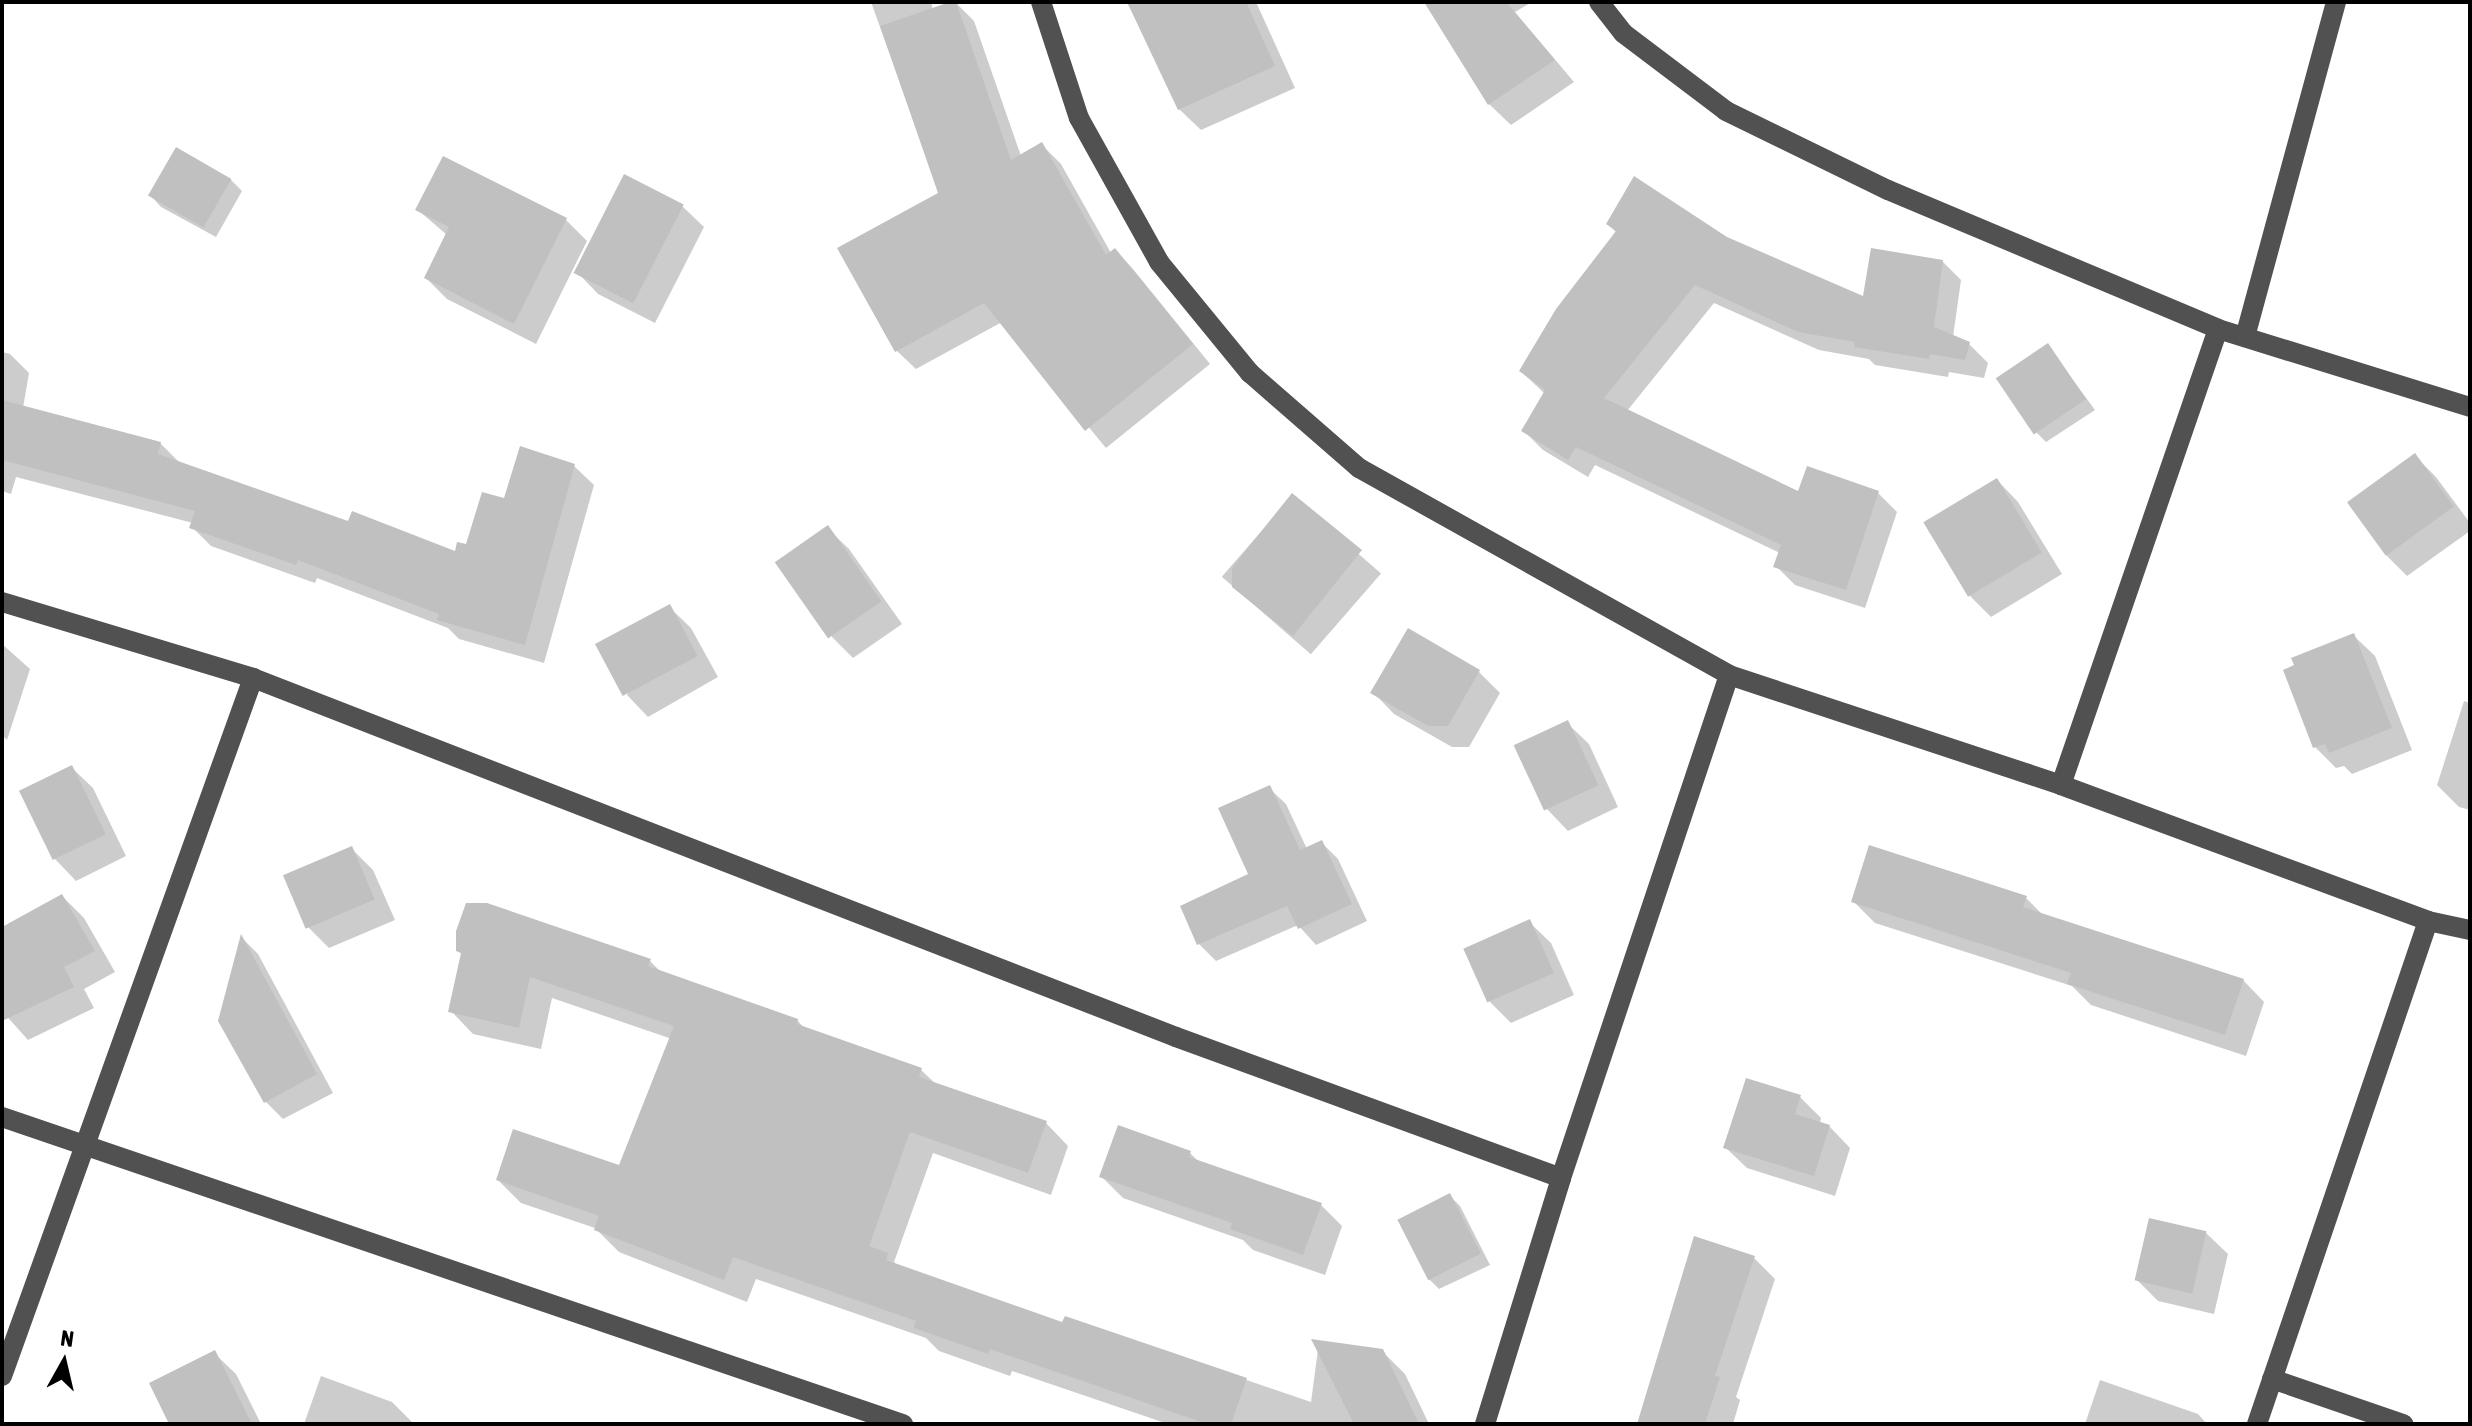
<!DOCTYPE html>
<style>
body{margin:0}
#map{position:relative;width:2472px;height:1426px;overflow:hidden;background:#fff;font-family:"Asap Condensed",sans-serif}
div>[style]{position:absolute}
.shadow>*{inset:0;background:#0003;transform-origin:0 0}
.building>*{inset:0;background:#c0c0c0;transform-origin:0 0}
.minor>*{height:20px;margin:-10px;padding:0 10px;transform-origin:10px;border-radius:10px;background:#515151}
span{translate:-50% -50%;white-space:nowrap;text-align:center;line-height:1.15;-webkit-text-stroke:6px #fff;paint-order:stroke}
.frame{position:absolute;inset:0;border:4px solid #000;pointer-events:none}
.north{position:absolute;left:24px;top:1322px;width:80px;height:80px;-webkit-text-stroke:6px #fff;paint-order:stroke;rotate:8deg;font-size:22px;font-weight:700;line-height:32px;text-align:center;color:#000}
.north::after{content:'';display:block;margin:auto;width:28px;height:36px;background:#000;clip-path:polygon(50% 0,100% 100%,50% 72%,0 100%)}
</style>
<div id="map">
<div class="shadow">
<i style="clip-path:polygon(871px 2px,931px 2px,933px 10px,955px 2px,974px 21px,1021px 156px,1042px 145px,1061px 164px,1111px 253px,1115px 250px,1133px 269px,1210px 364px,1106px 448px,1002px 322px,916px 369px,897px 351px,940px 194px)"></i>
<i style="clip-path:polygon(1142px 2px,1256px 2px,1295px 88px,1201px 130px,1179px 109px)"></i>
<i style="clip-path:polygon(1427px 2px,1532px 2px,1515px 12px,1574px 82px,1511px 125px,1489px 104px)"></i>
<i style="clip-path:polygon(231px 180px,242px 191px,216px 237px,161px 207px,151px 196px)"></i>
<i style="clip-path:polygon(682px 206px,704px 227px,655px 323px,598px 294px,577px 272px)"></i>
<i style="clip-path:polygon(418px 210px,566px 220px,587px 241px,536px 344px,447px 299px,426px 278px,447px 235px)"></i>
<i style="clip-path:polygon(1608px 224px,1726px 239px,1864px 299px,1942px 261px,1961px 280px,1953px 337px,1969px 344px,1988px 363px,1984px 378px,1949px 372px,1948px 377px,1875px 365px,1869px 359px,1819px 350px,1714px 303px,1627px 411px,1800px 494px,1878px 493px,1897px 512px,1865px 608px,1795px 585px,1776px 566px,1780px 553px,1595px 465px,1588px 477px,1543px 450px,1524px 431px,1545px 394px,1521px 371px,1617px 233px)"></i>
<i style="clip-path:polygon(2048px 346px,2095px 410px,2046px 442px,2035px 431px)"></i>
<i style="clip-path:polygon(2px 352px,10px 354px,29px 373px,23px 408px,160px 443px,180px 463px,349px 523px,456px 553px,467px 546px,506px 501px,574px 466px,594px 485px,544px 663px,459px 639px,448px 628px,317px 578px,315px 583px,211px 546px,192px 527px,193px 523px,16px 477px,11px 494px,2px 491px)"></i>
<i style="clip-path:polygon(2415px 456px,2436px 477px,2470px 523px,2470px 531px,2407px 576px,2386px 555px)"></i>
<i style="clip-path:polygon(1997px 480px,2018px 502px,2062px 574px,1991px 617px,1970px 596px)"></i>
<i style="left:1292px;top:496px;width:118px;height:107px;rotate:41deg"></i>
<i style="clip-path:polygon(827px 528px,849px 549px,902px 624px,853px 658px,832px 637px)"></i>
<i style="clip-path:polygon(669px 607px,691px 628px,718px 677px,648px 717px,627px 695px)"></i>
<i style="clip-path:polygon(2353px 635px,2375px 656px,2412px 750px,2352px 774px,2344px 766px,2336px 768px,2315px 747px)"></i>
<i style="clip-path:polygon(2px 644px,30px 669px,7px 740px,2px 735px)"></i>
<i style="clip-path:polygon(1479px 672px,1500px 693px,1469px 747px,1452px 747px,1394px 714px,1373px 692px)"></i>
<i style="clip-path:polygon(2464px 701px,2470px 703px,2470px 810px,2459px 807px,2437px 785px)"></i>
<i style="clip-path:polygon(1567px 723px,1589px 744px,1618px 807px,1568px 831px,1547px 809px)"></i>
<i style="clip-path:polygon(71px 767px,93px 788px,126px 856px,76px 881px,55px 859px)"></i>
<i style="clip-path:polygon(1269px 788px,1286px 804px,1307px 849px,1321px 842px,1338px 859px,1367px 921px,1316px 945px,1298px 925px,1216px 961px,1199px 944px,1251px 875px)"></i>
<i style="clip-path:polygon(351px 848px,373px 870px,395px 920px,329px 948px,307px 926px)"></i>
<i style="clip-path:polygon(62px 896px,84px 918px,115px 972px,84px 989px,94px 1008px,28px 1040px,2px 1011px,2px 930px)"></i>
<i style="clip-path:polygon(2026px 898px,2045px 917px,2243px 980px,2264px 1002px,2246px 1056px,2091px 1005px,2072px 986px,1875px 923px,1853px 901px)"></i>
<i style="clip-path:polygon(1529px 922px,1551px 943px,1574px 995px,1511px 1023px,1490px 1002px)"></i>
<i style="clip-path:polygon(242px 938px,258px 954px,333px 1093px,283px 1119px,265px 1101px)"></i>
<i style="clip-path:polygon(458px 951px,650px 961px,662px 973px,797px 1020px,806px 1030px,921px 1070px,937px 1085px,1046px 1123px,1068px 1146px,1051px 1195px,933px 1153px,894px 1262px,900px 1268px,1064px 1325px,1066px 1318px,1311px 1402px,1319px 1342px,1382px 1351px,1405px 1374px,1429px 1424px,1168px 1424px,1012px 1371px,1010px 1376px,939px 1351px,926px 1338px,756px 1279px,747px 1302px,619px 1252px,595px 1228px,521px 1203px,498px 1180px,621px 1168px,672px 1039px,552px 998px,541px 1049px,473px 1034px,451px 1011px,463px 955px)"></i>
<i style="clip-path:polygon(1800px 1097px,1821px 1118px,1820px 1123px,1829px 1126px,1850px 1148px,1835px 1196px,1747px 1168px,1725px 1147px)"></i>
<i style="clip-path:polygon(1190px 1153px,1200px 1163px,1321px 1205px,1342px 1226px,1325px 1275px,1253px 1250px,1243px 1240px,1123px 1198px,1101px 1176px)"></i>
<i style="clip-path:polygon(1450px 1196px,1460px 1206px,1490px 1265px,1439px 1289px,1428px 1278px)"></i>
<i style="clip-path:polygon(2206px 1233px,2228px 1254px,2214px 1314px,2158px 1301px,2137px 1280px)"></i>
<i style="clip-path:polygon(1695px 1238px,1754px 1258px,1775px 1279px,1736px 1397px,1740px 1400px,1733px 1424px,1639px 1424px)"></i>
<i style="clip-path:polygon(214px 1353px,236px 1374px,261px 1424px,171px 1424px)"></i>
<i style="clip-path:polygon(321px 1376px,392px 1402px,414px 1424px,304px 1424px)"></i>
<i style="clip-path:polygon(2100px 1380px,2198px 1414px,2207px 1424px,2085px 1424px)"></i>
</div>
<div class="building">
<i style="clip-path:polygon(950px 2px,956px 2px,1011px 160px,1042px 142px,1106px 255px,1115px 248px,1193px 344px,1085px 431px,984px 303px,895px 352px,837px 248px,938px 193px,880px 26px)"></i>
<i style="clip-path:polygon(1127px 2px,1246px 2px,1275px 66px,1178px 110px)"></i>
<i style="clip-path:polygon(1424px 2px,1506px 2px,1555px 60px,1488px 105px)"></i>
<i style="left:176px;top:147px;width:64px;height:56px;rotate:30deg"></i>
<i style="clip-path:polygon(443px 156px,567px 218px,514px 324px,424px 278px,449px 227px,415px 210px)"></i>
<i style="left:624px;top:174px;width:67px;height:111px;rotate:27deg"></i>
<i style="clip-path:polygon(1634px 176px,1727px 237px,1863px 296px,1871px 248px,1943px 260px,1934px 327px,1970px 342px,1965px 360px,1930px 354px,1929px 359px,1854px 347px,1855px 342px,1798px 332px,1695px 285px,1604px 398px,1798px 491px,1807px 466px,1879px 491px,1846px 590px,1773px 567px,1781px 545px,1576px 447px,1568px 460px,1521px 431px,1545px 390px,1519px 371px,1556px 309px,1616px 231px,1606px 224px)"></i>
<i style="left:2048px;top:343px;width:68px;height:63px;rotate:56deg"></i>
<i style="clip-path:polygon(2px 400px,161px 442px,158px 454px,348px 521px,352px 511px,455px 551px,457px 542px,466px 544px,482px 492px,504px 498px,520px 446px,575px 464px,525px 645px,437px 620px,439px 614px,298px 560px,296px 565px,189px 528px,195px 511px,2px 460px)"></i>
<i style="left:2415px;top:453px;width:66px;height:84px;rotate:54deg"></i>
<i style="left:1997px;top:478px;width:87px;height:86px;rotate:59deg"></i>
<i style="clip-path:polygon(1292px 493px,1362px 550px,1293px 636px,1232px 587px,1232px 568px)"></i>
<i style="left:828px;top:525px;width:93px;height:65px;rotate:55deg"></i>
<i style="left:670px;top:604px;width:59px;height:85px;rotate:62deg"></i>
<i style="clip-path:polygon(1408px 628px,1480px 670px,1448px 726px,1428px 726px,1370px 693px)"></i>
<i style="clip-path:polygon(2354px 633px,2392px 728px,2329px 753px,2325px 744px,2313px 748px,2283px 670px,2294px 665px,2291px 658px)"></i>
<i style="left:1568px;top:720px;width:72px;height:60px;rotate:65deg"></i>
<i style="left:72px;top:765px;width:77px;height:59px;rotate:64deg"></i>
<i style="clip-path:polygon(1270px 785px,1300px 850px,1322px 840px,1352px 904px,1298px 929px,1287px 906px,1197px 945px,1180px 906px,1248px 874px,1218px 808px)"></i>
<i style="clip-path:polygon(1869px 845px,2027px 896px,2023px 907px,2244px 979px,2225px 1035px,2067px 984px,2071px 973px,1851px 902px)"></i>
<i style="left:352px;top:846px;width:58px;height:75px;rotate:67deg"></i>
<i style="clip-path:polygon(62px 894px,95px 951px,64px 967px,74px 987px,2px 1021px,2px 927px)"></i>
<i style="clip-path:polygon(466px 903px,487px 903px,651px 959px,648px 966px,798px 1019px,797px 1024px,922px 1068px,919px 1077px,1047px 1121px,1028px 1173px,910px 1132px,869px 1246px,888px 1253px,886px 1260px,1062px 1322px,1065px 1316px,1247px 1378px,1231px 1424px,1207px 1424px,990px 1349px,988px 1354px,914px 1328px,916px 1321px,733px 1257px,724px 1280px,594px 1230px,599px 1216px,496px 1180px,513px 1129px,619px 1165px,674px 1026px,530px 977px,519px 1028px,448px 1012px,461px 953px,456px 951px,456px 931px)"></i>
<i style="left:1530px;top:919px;width:59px;height:73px;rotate:66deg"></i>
<i style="clip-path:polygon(241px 934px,317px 1074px,264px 1103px,218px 1021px)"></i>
<i style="clip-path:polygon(1746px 1078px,1801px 1095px,1795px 1114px,1830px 1125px,1814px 1176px,1723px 1148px)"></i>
<i style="clip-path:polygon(1118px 1125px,1191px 1151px,1189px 1157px,1322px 1203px,1303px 1255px,1230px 1229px,1232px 1223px,1099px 1177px)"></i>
<i style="left:1450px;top:1193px;width:68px;height:59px;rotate:63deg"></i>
<i style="left:2149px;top:1218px;width:59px;height:64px;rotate:13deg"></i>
<i style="clip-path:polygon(1694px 1236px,1755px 1256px,1715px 1376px,1720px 1377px,1705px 1424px,1637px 1424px)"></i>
<i style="clip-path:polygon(1311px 1339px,1383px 1349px,1419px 1424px,1354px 1424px)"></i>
<i style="clip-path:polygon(215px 1350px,252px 1424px,169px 1424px,149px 1383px)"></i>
</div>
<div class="minor">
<i style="left:1041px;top:2px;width:122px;rotate:71.9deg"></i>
<i style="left:1079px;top:118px;width:165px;rotate:60.9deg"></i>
<i style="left:1159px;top:262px;width:144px;rotate:50.7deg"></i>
<i style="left:1250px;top:373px;width:145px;rotate:41.1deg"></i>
<i style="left:1359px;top:468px;width:424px;rotate:29.2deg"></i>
<i style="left:1729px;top:675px;width:350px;rotate:18.3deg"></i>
<i style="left:2061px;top:785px;width:391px;rotate:20.3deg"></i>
<i style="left:2428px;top:921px;width:43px;rotate:12.1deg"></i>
<i style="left:1599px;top:2px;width:39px;rotate:52deg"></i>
<i style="left:1623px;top:33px;width:129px;rotate:37.1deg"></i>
<i style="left:1726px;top:111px;width:180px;rotate:26deg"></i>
<i style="left:1888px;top:190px;width:358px;rotate:22.8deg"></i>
<i style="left:2218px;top:329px;width:264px;rotate:17.2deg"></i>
<i style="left:2245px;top:337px;width:347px;rotate:-74.8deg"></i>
<i style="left:2px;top:602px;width:262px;rotate:16.8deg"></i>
<i style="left:253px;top:678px;width:990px;rotate:21.25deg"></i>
<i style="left:1176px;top:1037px;width:410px;rotate:20.1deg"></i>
<i style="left:2061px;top:785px;width:482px;rotate:-71deg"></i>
<i style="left:2px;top:1117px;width:952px;rotate:18.82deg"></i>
<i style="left:2px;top:1376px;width:742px;rotate:-70.22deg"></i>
<i style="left:2272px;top:1379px;width:139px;rotate:19deg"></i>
<i style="left:1485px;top:1424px;width:257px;rotate:-72.8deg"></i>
<i style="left:1561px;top:1178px;width:530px;rotate:-71.53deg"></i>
<i style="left:2257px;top:1424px;width:531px;rotate:-71.22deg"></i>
</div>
<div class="frame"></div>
<div class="north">N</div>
</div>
